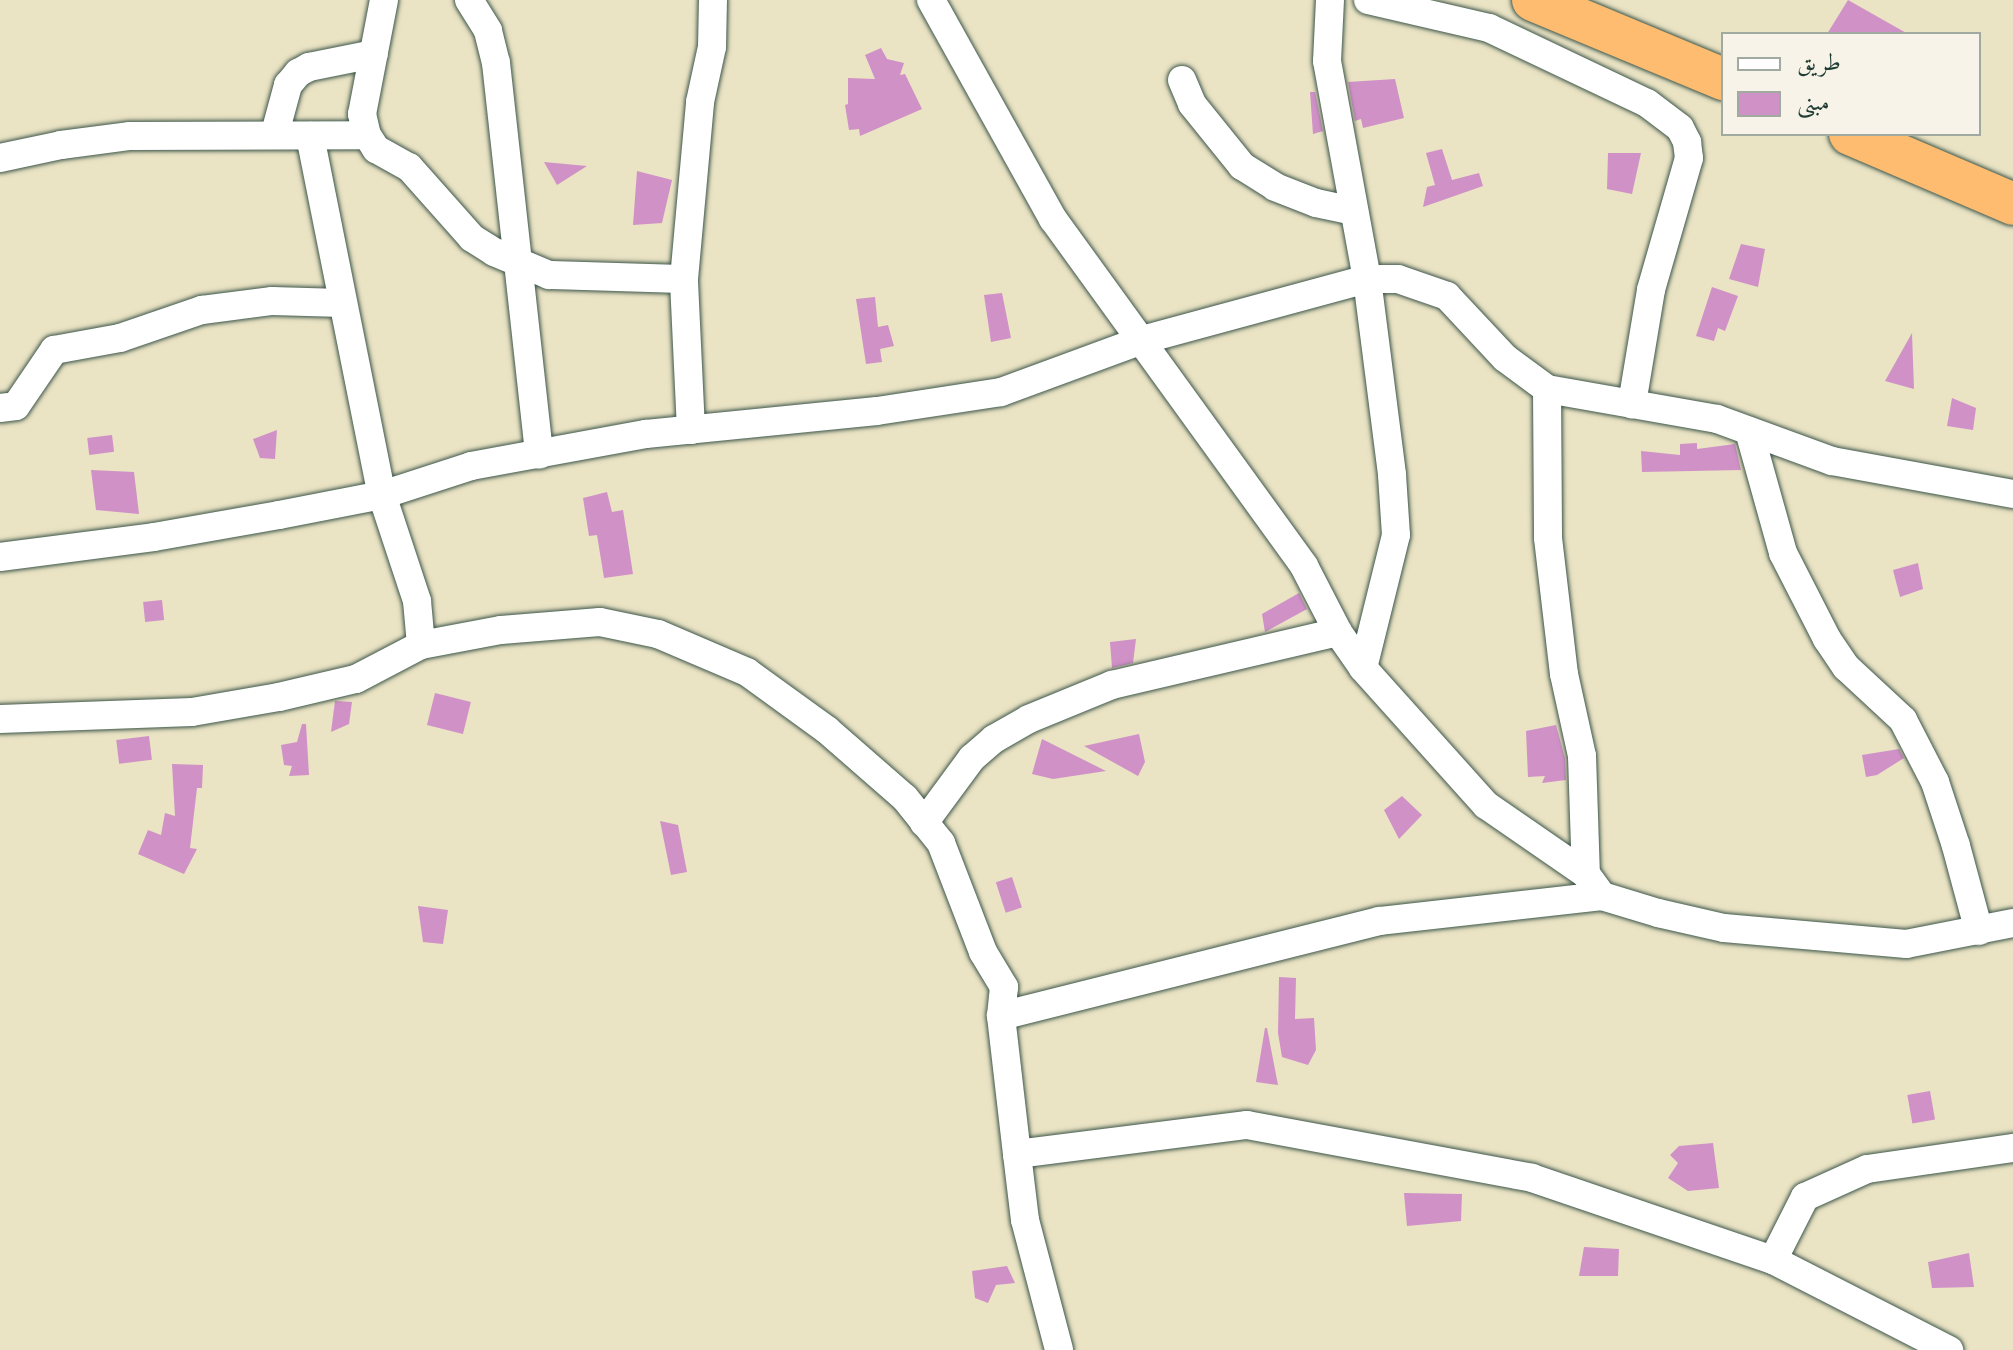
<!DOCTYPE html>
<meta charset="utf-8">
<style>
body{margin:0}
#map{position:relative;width:2013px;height:1350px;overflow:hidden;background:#eae3c4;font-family:"EB Garamond",Amiri,serif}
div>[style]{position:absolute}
.building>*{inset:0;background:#d091c7;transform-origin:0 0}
.roads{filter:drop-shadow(0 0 2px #3d564a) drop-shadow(0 0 2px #3d564a)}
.minor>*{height:28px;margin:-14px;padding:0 14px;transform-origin:14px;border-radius:14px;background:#fff}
.highway>*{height:42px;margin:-21px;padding:0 21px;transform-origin:21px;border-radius:21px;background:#febc70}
span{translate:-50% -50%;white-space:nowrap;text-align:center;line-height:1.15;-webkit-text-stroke:7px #f7f3e8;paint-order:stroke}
.legend{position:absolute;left:1721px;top:32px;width:260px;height:104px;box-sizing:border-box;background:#f7f3e8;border:2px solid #a1aaa0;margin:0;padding:10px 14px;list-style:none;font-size:24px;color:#1f3d34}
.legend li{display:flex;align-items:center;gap:16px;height:40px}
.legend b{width:40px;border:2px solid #a1aaa0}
</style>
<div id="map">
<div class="building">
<i style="clip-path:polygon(1848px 0,1908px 34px,1827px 34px)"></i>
<i style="clip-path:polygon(881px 48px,887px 59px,904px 63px,900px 75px,905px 74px,922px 109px,860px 136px,859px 129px,849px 130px,845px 105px,848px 104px,848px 78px,875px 79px,865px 55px)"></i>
<i style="clip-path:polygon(1395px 79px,1404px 118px,1363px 128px,1361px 119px,1355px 121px,1348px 82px)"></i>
<i style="clip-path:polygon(1310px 92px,1315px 92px,1323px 131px,1313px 134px)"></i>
<i style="clip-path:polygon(1442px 149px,1452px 180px,1479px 173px,1483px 186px,1423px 207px,1427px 187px,1435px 185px,1426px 153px)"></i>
<i style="clip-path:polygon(1608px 153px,1641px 153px,1632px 194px,1607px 189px)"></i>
<i style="clip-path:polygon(544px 162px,587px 166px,557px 185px)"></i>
<i style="clip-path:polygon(637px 171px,672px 180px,662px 223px,633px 225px)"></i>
<i style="clip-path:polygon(1741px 244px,1765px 249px,1758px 287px,1729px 279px)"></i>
<i style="clip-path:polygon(1712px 287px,1738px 296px,1725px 331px,1718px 328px,1714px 341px,1696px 336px)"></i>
<i style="clip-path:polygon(1002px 293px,1011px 338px,991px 342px,984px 295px)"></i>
<i style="clip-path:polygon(875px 297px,878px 327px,888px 325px,894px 346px,880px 349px,882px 362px,866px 364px,856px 299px)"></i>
<i style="clip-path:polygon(1912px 333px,1914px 389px,1885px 381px)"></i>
<i style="clip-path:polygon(1952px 398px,1976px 408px,1973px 430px,1947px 426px)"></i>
<i style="clip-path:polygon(277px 430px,275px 459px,260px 458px,253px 439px)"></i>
<i style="left:112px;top:435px;width:17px;height:25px;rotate:83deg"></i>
<i style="clip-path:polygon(1697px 443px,1697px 449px,1735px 444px,1741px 470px,1642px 472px,1641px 451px,1680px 455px,1680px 444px)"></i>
<i style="clip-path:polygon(91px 470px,134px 472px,139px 514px,96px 510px)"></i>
<i style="clip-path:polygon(607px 492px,612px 512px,623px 510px,633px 574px,604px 578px,597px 535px,589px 536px,583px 498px)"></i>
<i style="clip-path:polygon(1918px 563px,1923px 589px,1900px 597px,1893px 570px)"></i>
<i style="clip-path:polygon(1299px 593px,1307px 609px,1265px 632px,1262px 614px)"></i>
<i style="left:162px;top:600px;width:20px;height:19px;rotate:84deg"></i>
<i style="clip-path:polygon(1136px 639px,1133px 663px,1112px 668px,1110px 642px)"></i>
<i style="left:435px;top:693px;width:37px;height:33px;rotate:14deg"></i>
<i style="clip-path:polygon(335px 701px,352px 702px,349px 724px,331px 732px)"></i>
<i style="clip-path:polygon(302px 724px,306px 724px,309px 775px,289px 776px,292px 766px,284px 765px,281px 745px,297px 742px)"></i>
<i style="clip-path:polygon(1556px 725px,1565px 758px,1566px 780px,1542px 783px,1545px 776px,1528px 777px,1526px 731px)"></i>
<i style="clip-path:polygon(1139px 734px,1145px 762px,1138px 776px,1084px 746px)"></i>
<i style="left:149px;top:736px;width:24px;height:33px;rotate:83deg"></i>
<i style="clip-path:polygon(1042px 739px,1106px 771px,1053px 779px,1032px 774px)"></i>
<i style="clip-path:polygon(1899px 749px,1904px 758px,1877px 775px,1866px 777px,1862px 755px)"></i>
<i style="clip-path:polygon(172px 764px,203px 765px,202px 788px,197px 788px,190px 848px,197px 849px,184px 874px,138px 854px,148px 830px,161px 835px,165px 813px,175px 816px)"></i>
<i style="clip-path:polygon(1402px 796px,1422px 815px,1399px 839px,1384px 810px)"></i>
<i style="clip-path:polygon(660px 821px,678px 825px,687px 872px,671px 875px)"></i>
<i style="left:1012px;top:877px;width:32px;height:17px;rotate:72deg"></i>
<i style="clip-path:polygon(418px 906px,448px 910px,443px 944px,423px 942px)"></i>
<i style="clip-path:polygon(1279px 977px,1296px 978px,1295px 1019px,1314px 1018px,1316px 1050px,1308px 1065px,1282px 1057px,1278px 1033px)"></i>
<i style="clip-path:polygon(1265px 1028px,1267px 1028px,1278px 1085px,1256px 1082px)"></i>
<i style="left:1930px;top:1091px;width:29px;height:23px;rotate:80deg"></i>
<i style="clip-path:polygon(1713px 1143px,1719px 1188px,1688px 1191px,1668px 1178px,1678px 1163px,1670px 1155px,1679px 1146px)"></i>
<i style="clip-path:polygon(1404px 1193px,1462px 1194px,1461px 1221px,1407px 1226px)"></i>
<i style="clip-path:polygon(1584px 1247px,1619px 1249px,1618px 1276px,1579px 1276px)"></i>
<i style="clip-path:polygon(1969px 1253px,1974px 1287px,1932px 1288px,1928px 1262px)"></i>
<i style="clip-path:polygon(1007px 1266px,1015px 1283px,996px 1285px,988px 1303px,975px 1298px,972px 1271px)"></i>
</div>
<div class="roads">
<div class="minor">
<i style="left:384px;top:0;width:116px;rotate:100.9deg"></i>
<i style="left:362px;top:114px;width:22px;rotate:77deg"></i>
<i style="left:367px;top:135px;width:17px;rotate:57deg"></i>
<i style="left:376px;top:149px;width:38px;rotate:29deg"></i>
<i style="left:409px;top:167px;width:95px;rotate:48.4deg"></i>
<i style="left:472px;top:238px;width:26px;rotate:32deg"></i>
<i style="left:494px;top:252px;width:60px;rotate:22.7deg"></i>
<i style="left:549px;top:275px;width:135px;rotate:1.7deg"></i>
<i style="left:469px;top:0;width:36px;rotate:58deg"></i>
<i style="left:488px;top:31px;width:33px;rotate:76deg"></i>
<i style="left:496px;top:63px;width:394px;rotate:83.7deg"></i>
<i style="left:931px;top:0;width:251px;rotate:60.9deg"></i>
<i style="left:1053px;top:219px;width:428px;rotate:54.1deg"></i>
<i style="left:1304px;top:566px;width:74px;rotate:62.7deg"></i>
<i style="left:1338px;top:632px;width:44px;rotate:55.2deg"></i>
<i style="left:1363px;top:668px;width:184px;rotate:48.1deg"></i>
<i style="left:1486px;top:805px;width:121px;rotate:34.6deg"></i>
<i style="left:1586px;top:874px;width:27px;rotate:54deg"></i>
<i style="left:1602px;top:896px;width:59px;rotate:16.9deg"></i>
<i style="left:1658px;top:913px;width:68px;rotate:12.8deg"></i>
<i style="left:1724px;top:928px;width:183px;rotate:5deg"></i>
<i style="left:1906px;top:944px;width:109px;rotate:-11.1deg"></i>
<i style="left:1330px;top:0;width:61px;rotate:92.8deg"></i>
<i style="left:1327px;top:61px;width:222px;rotate:79.6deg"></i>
<i style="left:1367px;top:279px;width:198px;rotate:82.7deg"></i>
<i style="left:1392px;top:475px;width:60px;rotate:86.2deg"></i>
<i style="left:1396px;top:535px;width:137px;rotate:103.9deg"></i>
<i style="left:1368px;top:0;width:124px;rotate:13deg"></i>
<i style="left:1489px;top:28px;width:175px;rotate:25.4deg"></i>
<i style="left:1647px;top:103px;width:41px;rotate:37.1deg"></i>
<i style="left:1680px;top:128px;width:16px;rotate:63deg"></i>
<i style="left:1687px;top:142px;width:16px;rotate:83deg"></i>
<i style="left:1689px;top:158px;width:137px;rotate:106.1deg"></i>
<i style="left:1651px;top:290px;width:116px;rotate:99.5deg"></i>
<i style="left:1182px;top:80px;width:26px;rotate:67deg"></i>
<i style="left:1192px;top:104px;width:80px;rotate:51.1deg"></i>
<i style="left:1242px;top:166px;width:39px;rotate:32deg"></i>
<i style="left:1275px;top:187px;width:44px;rotate:21.3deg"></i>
<i style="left:1316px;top:203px;width:39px;rotate:12deg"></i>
<i style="left:275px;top:133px;width:50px;rotate:-74.8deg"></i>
<i style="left:288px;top:85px;width:16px;rotate:-50deg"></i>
<i style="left:298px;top:73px;width:13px;rotate:-29deg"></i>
<i style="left:309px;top:67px;width:66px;rotate:-11.3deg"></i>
<i style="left:310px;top:136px;width:366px;rotate:78.7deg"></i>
<i style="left:382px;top:495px;width:112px;rotate:71.7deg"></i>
<i style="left:417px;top:601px;width:44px;rotate:84.8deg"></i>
<i style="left:0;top:158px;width:62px;rotate:-12deg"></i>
<i style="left:61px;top:145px;width:70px;rotate:-7.4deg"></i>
<i style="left:130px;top:136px;width:237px;rotate:-0.2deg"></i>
<i style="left:1547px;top:389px;width:149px;rotate:89.6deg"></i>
<i style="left:1548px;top:538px;width:137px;rotate:83.3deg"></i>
<i style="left:1564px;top:674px;width:84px;rotate:77.6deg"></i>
<i style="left:1582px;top:756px;width:118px;rotate:88.1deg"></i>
<i style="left:0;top:408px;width:16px;rotate:-7deg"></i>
<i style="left:16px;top:406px;width:68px;rotate:-55.8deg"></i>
<i style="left:54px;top:350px;width:67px;rotate:-10.3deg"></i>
<i style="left:120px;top:338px;width:87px;rotate:-18.9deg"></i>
<i style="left:202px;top:310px;width:71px;rotate:-7.3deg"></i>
<i style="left:272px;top:301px;width:70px;rotate:1.6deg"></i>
<i style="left:691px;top:430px;width:151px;rotate:-92.7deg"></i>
<i style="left:684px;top:279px;width:178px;rotate:-84.8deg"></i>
<i style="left:700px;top:102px;width:56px;rotate:-77.7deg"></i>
<i style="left:712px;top:47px;width:47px;rotate:-88.8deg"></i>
<i style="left:1749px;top:431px;width:127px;rotate:74.4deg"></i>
<i style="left:1783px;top:553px;width:97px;rotate:62.9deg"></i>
<i style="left:1827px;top:639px;width:34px;rotate:56deg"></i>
<i style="left:1846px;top:667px;width:78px;rotate:42.9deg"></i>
<i style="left:1903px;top:720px;width:70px;rotate:62.7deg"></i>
<i style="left:1935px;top:782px;width:67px;rotate:71.8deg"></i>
<i style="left:1956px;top:846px;width:88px;rotate:74.9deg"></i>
<i style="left:0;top:557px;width:155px;rotate:-7.4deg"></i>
<i style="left:154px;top:537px;width:127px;rotate:-10deg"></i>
<i style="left:279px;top:515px;width:105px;rotate:-11deg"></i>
<i style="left:382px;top:495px;width:94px;rotate:-18deg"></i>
<i style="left:471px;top:466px;width:178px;rotate:-10.4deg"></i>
<i style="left:646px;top:434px;width:232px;rotate:-5.7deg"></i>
<i style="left:877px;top:411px;width:125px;rotate:-8.7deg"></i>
<i style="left:1001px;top:392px;width:150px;rotate:-20.2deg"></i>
<i style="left:1142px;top:340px;width:233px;rotate:-15.2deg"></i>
<i style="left:1367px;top:279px;width:31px"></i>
<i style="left:1398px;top:279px;width:52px;rotate:19.1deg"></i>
<i style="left:1447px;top:296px;width:85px;rotate:46.9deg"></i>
<i style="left:1505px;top:358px;width:52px;rotate:36.4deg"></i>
<i style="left:1547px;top:389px;width:173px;rotate:10deg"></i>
<i style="left:1717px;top:419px;width:122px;rotate:20.1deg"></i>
<i style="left:1832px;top:461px;width:184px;rotate:10.3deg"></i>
<i style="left:0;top:719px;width:192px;rotate:-2.1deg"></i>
<i style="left:192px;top:712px;width:88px;rotate:-9.8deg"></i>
<i style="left:279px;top:697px;width:79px;rotate:-13.2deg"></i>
<i style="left:356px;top:679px;width:73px;rotate:-27.6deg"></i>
<i style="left:421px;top:645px;width:81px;rotate:-10.6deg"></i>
<i style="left:501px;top:630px;width:99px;rotate:-4.6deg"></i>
<i style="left:600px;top:622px;width:59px;rotate:11.7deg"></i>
<i style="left:658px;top:634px;width:97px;rotate:23.1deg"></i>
<i style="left:747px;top:672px;width:99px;rotate:35.9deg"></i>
<i style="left:827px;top:730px;width:103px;rotate:41.1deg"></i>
<i style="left:905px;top:798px;width:58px;rotate:51.3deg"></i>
<i style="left:941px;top:843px;width:117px;rotate:68.9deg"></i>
<i style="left:983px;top:952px;width:41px;rotate:59deg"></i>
<i style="left:1004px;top:987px;width:29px;rotate:96deg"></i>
<i style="left:1001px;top:1016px;width:139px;rotate:83.4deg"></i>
<i style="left:1017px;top:1154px;width:232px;rotate:-7.2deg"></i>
<i style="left:1247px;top:1125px;width:290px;rotate:10.5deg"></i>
<i style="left:1532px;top:1178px;width:255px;rotate:18.8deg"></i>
<i style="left:1773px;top:1260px;width:198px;rotate:27.1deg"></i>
<i style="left:924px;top:823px;width:81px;rotate:-53.6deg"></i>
<i style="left:972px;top:758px;width:29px;rotate:-41deg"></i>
<i style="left:994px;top:739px;width:40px;rotate:-29.7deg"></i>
<i style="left:1029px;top:719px;width:90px;rotate:-22.3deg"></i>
<i style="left:1112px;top:685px;width:232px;rotate:-13.2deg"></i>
<i style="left:1001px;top:1016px;width:390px;rotate:-14.1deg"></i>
<i style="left:1379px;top:921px;width:224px;rotate:-6.4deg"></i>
<i style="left:1017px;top:1154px;width:66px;rotate:83.1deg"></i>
<i style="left:1025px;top:1220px;width:134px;rotate:75.3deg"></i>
<i style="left:1773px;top:1260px;width:71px;rotate:-63.1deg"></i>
<i style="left:1805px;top:1197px;width:68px;rotate:-24.3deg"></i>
<i style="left:1867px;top:1169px;width:148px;rotate:-8.2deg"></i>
</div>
<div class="highway">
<i style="left:1533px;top:0;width:206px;rotate:22.6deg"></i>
<i style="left:1850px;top:134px;width:177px;rotate:23.2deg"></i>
</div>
</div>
<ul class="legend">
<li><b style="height:10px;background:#fff"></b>طريق</li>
<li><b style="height:22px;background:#d091c7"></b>مبنى</li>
</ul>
</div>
